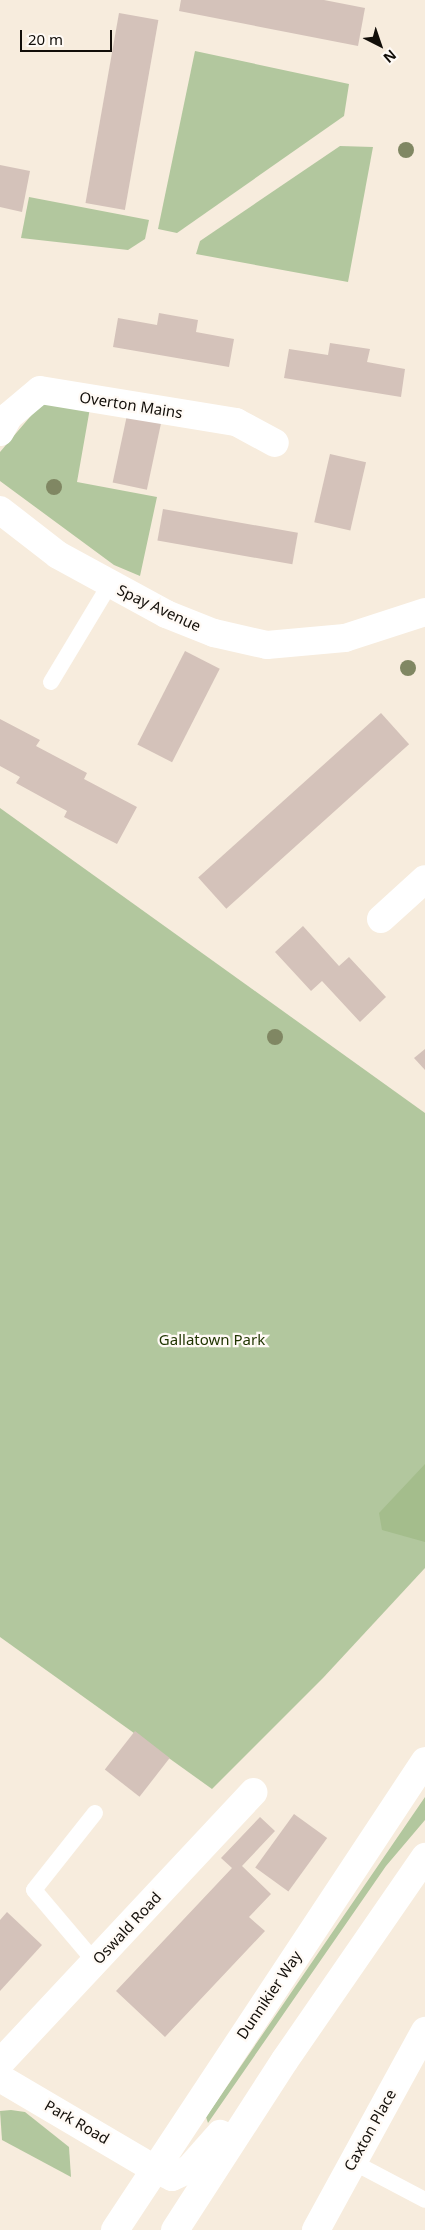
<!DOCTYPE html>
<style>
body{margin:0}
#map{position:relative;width:425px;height:2230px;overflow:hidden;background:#f7ecdd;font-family:"Noto Sans",sans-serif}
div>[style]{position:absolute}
.green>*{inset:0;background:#b2c79e}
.forest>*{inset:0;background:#a4bd8c}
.building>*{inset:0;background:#d4c2ba;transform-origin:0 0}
.service>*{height:16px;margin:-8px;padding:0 8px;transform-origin:8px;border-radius:8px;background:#fff}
.minor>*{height:28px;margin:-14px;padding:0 14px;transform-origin:14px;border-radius:14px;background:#fff}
.secondary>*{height:28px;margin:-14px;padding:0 14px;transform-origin:14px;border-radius:14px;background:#fff}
.trees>*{width:16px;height:16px;margin:-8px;border-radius:50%;background:#808763}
span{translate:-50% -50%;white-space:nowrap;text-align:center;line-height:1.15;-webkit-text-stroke:4.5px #fffaf5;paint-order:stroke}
.street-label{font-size:15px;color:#120e09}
.park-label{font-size:15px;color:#1f3400}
.north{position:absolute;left:355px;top:20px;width:50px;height:50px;-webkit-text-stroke:4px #fffaf5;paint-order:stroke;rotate:139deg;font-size:14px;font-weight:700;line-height:20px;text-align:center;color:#120e09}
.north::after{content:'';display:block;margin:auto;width:18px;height:22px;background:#120e09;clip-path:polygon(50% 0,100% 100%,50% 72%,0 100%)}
.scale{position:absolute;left:20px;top:30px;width:92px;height:22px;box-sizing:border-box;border:2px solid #120e09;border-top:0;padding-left:6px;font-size:15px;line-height:18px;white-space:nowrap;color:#120e09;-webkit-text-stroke:4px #fffaf5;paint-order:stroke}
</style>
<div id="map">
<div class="green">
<i style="clip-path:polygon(195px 51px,349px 84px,344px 116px,177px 233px,158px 229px)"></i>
<i style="clip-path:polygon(340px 146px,373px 147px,348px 282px,196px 254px,200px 241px)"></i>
<i style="clip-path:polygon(29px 197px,149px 220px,145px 239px,128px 250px,21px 238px)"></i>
<i style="clip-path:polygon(41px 404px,90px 408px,77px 482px,157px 497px,140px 576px,114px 565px,0 481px,0 452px)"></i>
<i style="clip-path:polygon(0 808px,425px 1113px,425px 1568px,323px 1678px,212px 1789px,0 1637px)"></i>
<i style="clip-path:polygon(425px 1797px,425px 1820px,386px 1866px,208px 2123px,206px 2117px)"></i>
<i style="clip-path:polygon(11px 2110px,25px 2112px,69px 2147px,71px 2177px,2px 2140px,0 2111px)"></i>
</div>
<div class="forest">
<i style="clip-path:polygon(425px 1464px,425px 1542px,382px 1530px,379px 1513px)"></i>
</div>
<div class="building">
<i style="clip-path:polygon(181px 0,324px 0,365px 8px,358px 46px,179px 11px)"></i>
<i style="left:119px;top:13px;width:40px;height:193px;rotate:10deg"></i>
<i style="clip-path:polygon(0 165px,30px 171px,22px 212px,0 207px)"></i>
<i style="clip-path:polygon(159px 313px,198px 320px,196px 332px,234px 339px,229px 367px,113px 347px,118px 318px,157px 325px)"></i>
<i style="clip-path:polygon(330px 343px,370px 349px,367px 362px,405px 369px,401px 397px,284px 378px,289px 349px,328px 355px)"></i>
<i style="left:127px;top:415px;width:35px;height:69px;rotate:12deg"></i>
<i style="left:330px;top:454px;width:37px;height:70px;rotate:13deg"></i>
<i style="left:163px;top:509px;width:137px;height:32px;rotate:10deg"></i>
<i style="left:185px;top:651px;width:39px;height:105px;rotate:27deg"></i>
<i style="left:381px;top:713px;width:42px;height:246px;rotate:48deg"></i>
<i style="clip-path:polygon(0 719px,40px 740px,36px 746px,87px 773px,84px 779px,137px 807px,117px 844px,64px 817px,67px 811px,16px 783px,20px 777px,0 766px)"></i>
<i style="clip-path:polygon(303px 926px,339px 966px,349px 957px,386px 997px,360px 1022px,322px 981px,311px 991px,275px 952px)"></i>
<i style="clip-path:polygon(425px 1049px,425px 1070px,414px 1058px)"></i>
<i style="left:135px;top:1731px;width:44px;height:49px;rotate:38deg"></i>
<i style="left:294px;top:1814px;width:41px;height:66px;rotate:36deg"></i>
<i style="clip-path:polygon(260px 1817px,275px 1831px,242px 1866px,271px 1894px,249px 1917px,265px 1931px,165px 2037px,116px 1991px,232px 1868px,221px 1858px)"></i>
<i style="clip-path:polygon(7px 1912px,42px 1945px,0 1991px,0 1920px)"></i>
</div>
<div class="service">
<i style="left:51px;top:682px;width:114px;rotate:-59deg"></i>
<i style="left:95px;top:1813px;width:98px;rotate:128.4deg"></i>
<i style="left:34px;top:1890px;width:94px;rotate:49.7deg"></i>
<i style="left:353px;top:2162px;width:81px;rotate:27.8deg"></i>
</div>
<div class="minor">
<i style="left:0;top:432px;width:18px;rotate:-61deg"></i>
<i style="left:9px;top:416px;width:40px;rotate:-40deg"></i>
<i style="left:40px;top:390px;width:199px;rotate:9.3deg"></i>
<i style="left:236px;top:422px;width:44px;rotate:28.3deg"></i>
<i style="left:0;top:510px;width:73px;rotate:37.8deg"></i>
<i style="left:58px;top:555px;width:123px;rotate:28.6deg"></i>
<i style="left:166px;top:614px;width:52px;rotate:21.6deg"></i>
<i style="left:214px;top:633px;width:54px;rotate:12.8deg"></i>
<i style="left:267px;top:645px;width:78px;rotate:-5.1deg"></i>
<i style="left:345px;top:638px;width:84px;rotate:-18deg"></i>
<i style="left:381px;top:919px;width:59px;rotate:-42.3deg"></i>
<i style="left:0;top:2063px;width:371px;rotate:-46.9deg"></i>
<i style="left:0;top:2078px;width:178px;rotate:30.5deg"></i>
<i style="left:316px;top:2230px;width:227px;rotate:-61.3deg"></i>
</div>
<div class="secondary">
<i style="left:153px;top:2168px;width:21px;rotate:25deg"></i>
<i style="left:172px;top:2177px;width:19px;rotate:-25deg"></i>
<i style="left:189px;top:2169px;width:47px;rotate:-48.5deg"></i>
<i style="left:115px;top:2230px;width:562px;rotate:-56.54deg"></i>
<i style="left:175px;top:2230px;width:202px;rotate:-57.1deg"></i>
<i style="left:285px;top:2060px;width:247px;rotate:-55.4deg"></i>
</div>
<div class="trees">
<i style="left:406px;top:150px"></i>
<i style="left:54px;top:487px"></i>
<i style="left:408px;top:668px"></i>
<i style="left:275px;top:1037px"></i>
</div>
<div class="street-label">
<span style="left:131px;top:405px;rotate:9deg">Overton Mains</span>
<span style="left:159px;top:608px;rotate:25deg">Spay Avenue</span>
<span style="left:127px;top:1928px;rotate:-47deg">Oswald Road</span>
<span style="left:269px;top:1995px;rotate:-56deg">Dunnikier Way</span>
<span style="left:77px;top:2122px;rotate:30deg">Park Road</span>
<span style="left:370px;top:2130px;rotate:-61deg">Caxton Place</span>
</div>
<div class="park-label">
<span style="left:212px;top:1340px">Gallatown Park</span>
</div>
<div class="north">N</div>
<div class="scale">20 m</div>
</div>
